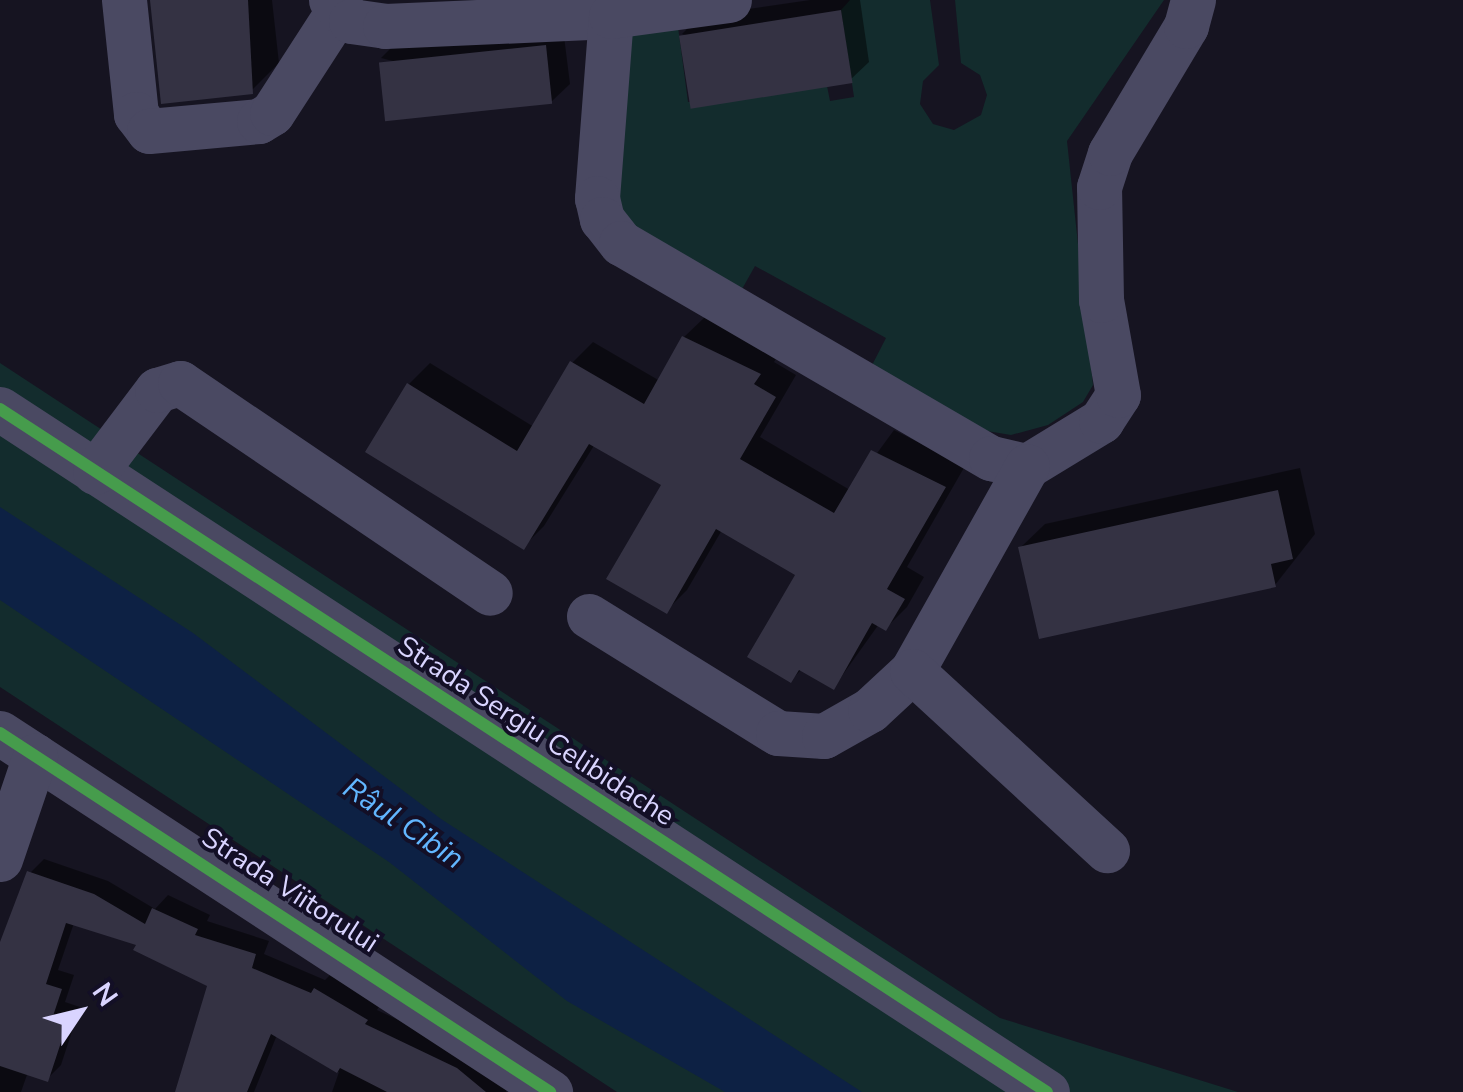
<!DOCTYPE html>
<meta charset="utf-8">
<style>
body{margin:0}
#map{position:relative;width:1463px;height:1092px;overflow:hidden;background:#161421;font-family:"Nunito Sans",sans-serif}
div>[style]{position:absolute}
.green>*{inset:0;background:#132c2d}
.water>*{inset:0;background:#0d2144}
.shadow>*{inset:0;background:#0007}
.building>*{inset:0;background:#343243;transform-origin:0 0}
.minor>*{height:45px;margin:-22.5px;padding:0 22.5px;transform-origin:22.5px;border-radius:22.5px;background:#4a4962}
.cycleway>*{height:12px;margin:-6px;padding:0 6px;transform-origin:6px;border-radius:6px;background:#469c4c}
span{translate:-50% -50%;white-space:nowrap;text-align:center;line-height:1.15;-webkit-text-stroke:8px #130f26;paint-order:stroke}
.street-label{font-size:28px;color:#d9d4ff}
.water-label{font-size:30px;color:#62b6ff;font-style:italic}
.north{position:absolute;left:30px;top:962px;width:100px;height:100px;-webkit-text-stroke:8px #130f26;paint-order:stroke;rotate:55deg;font-size:28px;font-weight:700;line-height:40px;text-align:center;color:#d9d4ff}
.north::after{content:'';display:block;margin:auto;width:35px;height:45px;background:#d9d4ff;clip-path:polygon(50% 0,100% 100%,50% 72%,0 100%)}
</style>
<div id="map">
<div class="green">
<i style="clip-path:polygon(850px 0,930px 0,939px 65px,923px 81px,920px 104px,933px 124px,954px 130px,981px 115px,987px 95px,980px 75px,961px 63px,955px 0,1164px 0,1067px 141px,1093px 385px,1083px 402px,1048px 425px,1011px 435px,981px 430px,869px 371px,886px 338px,755px 266px,737px 298px,619px 224px,619px 31px,678px 27px,688px 102px,827px 86px,830px 101px,854px 97px,841px 10px)"></i>
<i style="clip-path:polygon(0 363px,1000px 1018px,1238px 1092px,617px 1092px,0 687px)"></i>
</div>
<div class="water">
<i style="clip-path:polygon(0 507px,193px 633px,441px 819px,862px 1092px,725px 1092px,567px 1001px,389px 862px,0 600px)"></i>
</div>
<div class="shadow">
<i style="clip-path:polygon(153px 0,272px 0,279px 63px,249px 93px)"></i>
<i style="clip-path:polygon(810px 0,860px 0,869px 62px,850px 80px,682px 34px,700px 16px)"></i>
<i style="clip-path:polygon(563px 28px,570px 84px,551px 102px,381px 58px,399px 40px)"></i>
<i style="clip-path:polygon(706px 316px,780px 352px,774px 362px,796px 375px,760px 437px,850px 490px,894px 430px,965px 466px,907px 567px,924px 577px,907px 607px,886px 628px,879px 624px,834px 687px,802px 669px,791px 680px,798px 574px,722px 530px,687px 590px,666px 611px,664px 484px,595px 444px,544px 526px,523px 547px,409px 384px,430px 363px,534px 427px,572px 363px,593px 342px,660px 381px,684px 337px)"></i>
<i style="clip-path:polygon(1300px 468px,1315px 534px,1275px 585px,1021px 547px,1045px 524px)"></i>
<i style="clip-path:polygon(44px 859px,108px 881px,155px 909px,168px 895px,210px 915px,207px 921px,269px 941px,264px 954px,325px 980px,330px 975px,380px 1005px,377px 1010px,471px 1054px,509px 1085px,506px 1092px,332px 1092px,339px 1072px,277px 1035px,254px 1092px,177px 1092px,210px 984px,139px 943px,74px 923px,58px 970px,74px 975px,65px 1002px,80px 1007px,61px 1065px,47px 1079px,28px 1072px,21px 1092px,0 1092px,0 955px,30px 873px)"></i>
</div>
<div class="building">
<i style="clip-path:polygon(150px 0,248px 0,253px 94px,161px 104px)"></i>
<i style="left:841px;top:10px;width:74px;height:164px;rotate:81deg"></i>
<i style="left:546px;top:45px;width:59px;height:168px;rotate:84deg"></i>
<i style="clip-path:polygon(682px 336px,761px 374px,754px 384px,776px 397px,740px 459px,834px 513px,871px 450px,946px 487px,887px 589px,905px 599px,886px 631px,872px 623px,834px 690px,799px 670px,791px 683px,747px 657px,795px 575px,716px 529px,667px 614px,606px 579px,661px 485px,589px 444px,524px 550px,365px 452px,407px 383px,517px 451px,570px 361px,644px 404px)"></i>
<i style="clip-path:polygon(1278px 490px,1293px 559px,1271px 564px,1276px 587px,1039px 639px,1018px 547px)"></i>
<i style="clip-path:polygon(27px 871px,94px 894px,145px 924px,152px 908px,198px 929px,195px 935px,256px 954px,252px 968px,311px 993px,314px 988px,368px 1020px,365px 1024px,457px 1068px,486px 1092px,387px 1092px,340px 1068px,337px 1073px,271px 1034px,247px 1092px,175px 1092px,207px 986px,133px 950px,136px 945px,66px 923px,46px 984px,62px 989px,53px 1016px,68px 1021px,48px 1082px,0 1066px,0 942px)"></i>
</div>
<div class="minor">
<i style="left:124px;top:0;width:115px;rotate:84deg"></i>
<i style="left:136px;top:114px;width:21px;rotate:53deg"></i>
<i style="left:149px;top:131px;width:110px;rotate:-5.2deg"></i>
<i style="left:259px;top:121px;width:15px;rotate:-32deg"></i>
<i style="left:272px;top:113px;width:121px;rotate:-57.1deg"></i>
<i style="left:331px;top:0;width:29px;rotate:46deg"></i>
<i style="left:351px;top:21px;width:34px;rotate:8deg"></i>
<i style="left:385px;top:26px;width:226px;rotate:-2.5deg"></i>
<i style="left:611px;top:16px;width:183px;rotate:94.4deg"></i>
<i style="left:597px;top:198px;width:22px;rotate:77deg"></i>
<i style="left:602px;top:219px;width:31px;rotate:52deg"></i>
<i style="left:621px;top:243px;width:428px;rotate:30.2deg"></i>
<i style="left:991px;top:458px;width:37px;rotate:13deg"></i>
<i style="left:1027px;top:466px;width:87px;rotate:-31.3deg"></i>
<i style="left:1101px;top:421px;width:31px;rotate:-57deg"></i>
<i style="left:1118px;top:395px;width:97px;rotate:-100.1deg"></i>
<i style="left:1101px;top:300px;width:113px;rotate:-91deg"></i>
<i style="left:1099px;top:187px;width:36px;rotate:-72deg"></i>
<i style="left:1110px;top:153px;width:148px;rotate:-59.1deg"></i>
<i style="left:1186px;top:26px;width:27px;rotate:-75deg"></i>
<i style="left:611px;top:16px;width:119px;rotate:-7.7deg"></i>
<i style="left:0;top:409px;width:1250px;rotate:33.12deg"></i>
<i style="left:95px;top:472px;width:103px;rotate:-52.9deg"></i>
<i style="left:157px;top:390px;width:24px;rotate:-17deg"></i>
<i style="left:180px;top:383px;width:374px;rotate:34.1deg"></i>
<i style="left:589px;top:616px;width:222px;rotate:31.8deg"></i>
<i style="left:778px;top:733px;width:46px;rotate:3.7deg"></i>
<i style="left:824px;top:736px;width:53px;rotate:-29.5deg"></i>
<i style="left:870px;top:710px;width:57px;rotate:-42.9deg"></i>
<i style="left:912px;top:671px;width:235px;rotate:-60.7deg"></i>
<i style="left:912px;top:671px;width:265px;rotate:42.6deg"></i>
<i style="left:0;top:733px;width:657px;rotate:33.13deg"></i>
<i style="left:0;top:859px;width:109px;rotate:-71.2deg"></i>
</div>
<div class="cycleway">
<i style="left:0;top:409px;width:1250px;rotate:33.12deg"></i>
<i style="left:0;top:733px;width:657px;rotate:33.13deg"></i>
</div>
<div class="street-label">
<span style="left:536px;top:731px;rotate:33deg">Strada Sergiu Celibidache</span>
<span style="left:290px;top:890px;rotate:33deg">Strada Viitorului</span>
</div>
<div class="water-label">
<span style="left:403px;top:824px;rotate:34deg">Râul Cibin</span>
</div>
<div class="north">N</div>
</div>
